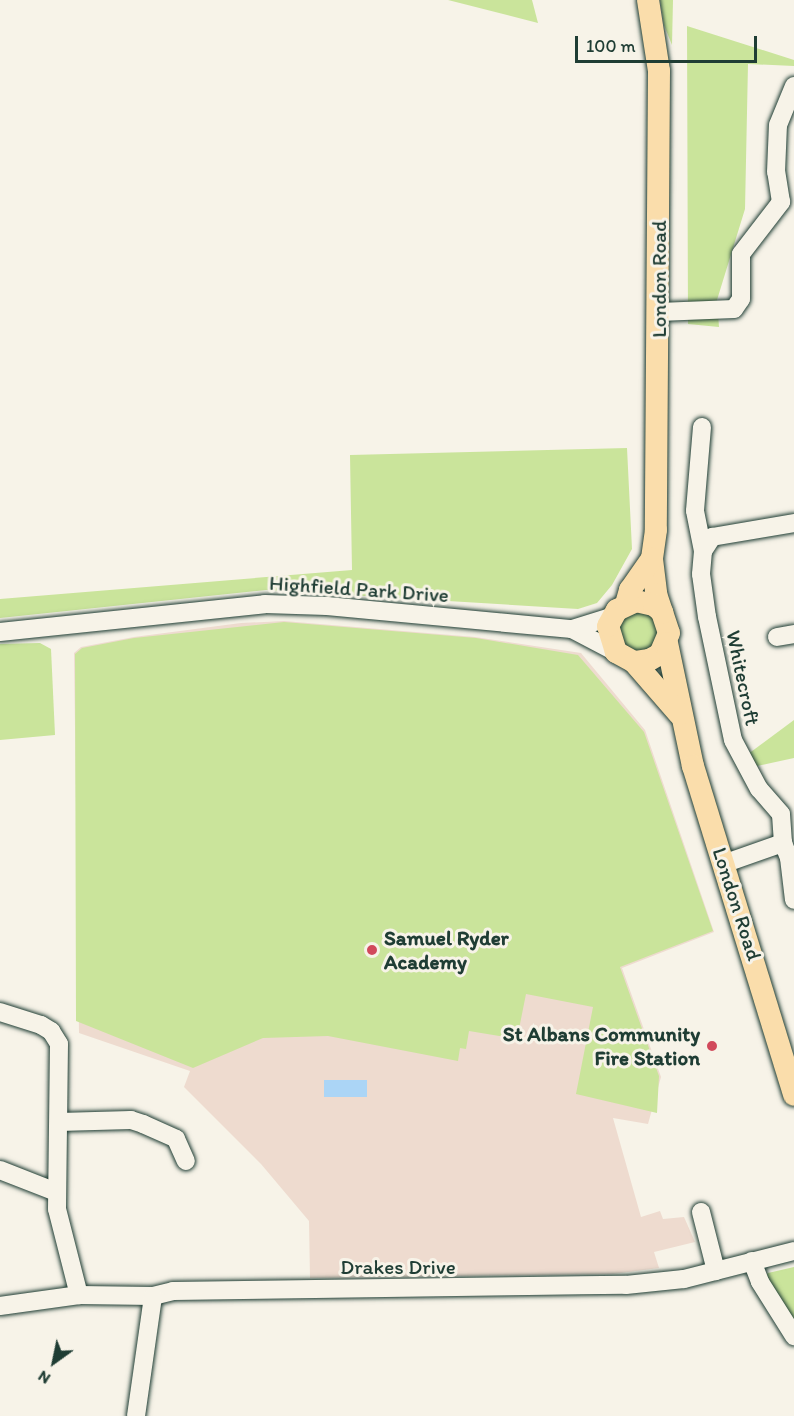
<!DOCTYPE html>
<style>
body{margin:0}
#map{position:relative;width:794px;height:1416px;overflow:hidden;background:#f7f3e8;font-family:Itim,sans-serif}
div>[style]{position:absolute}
.built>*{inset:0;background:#eedbcf}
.green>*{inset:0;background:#cae49b}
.water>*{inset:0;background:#abd5f6;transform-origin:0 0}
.roads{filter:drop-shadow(0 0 2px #1f3d34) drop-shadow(0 0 2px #1f3d34)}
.minor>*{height:18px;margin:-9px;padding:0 9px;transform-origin:9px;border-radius:9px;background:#f7f3e8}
.major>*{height:22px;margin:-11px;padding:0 11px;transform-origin:11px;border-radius:11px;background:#faddab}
.dots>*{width:16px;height:16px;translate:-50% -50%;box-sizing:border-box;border:3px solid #f7f3e8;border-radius:50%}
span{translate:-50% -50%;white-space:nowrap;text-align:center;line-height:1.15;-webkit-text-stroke:6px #f7f3e8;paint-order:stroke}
.street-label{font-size:21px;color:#1f3d34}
.poi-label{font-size:21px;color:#1f3d34;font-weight:700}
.left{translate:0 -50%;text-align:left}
.right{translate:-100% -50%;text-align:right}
.north{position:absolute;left:24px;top:1332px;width:60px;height:60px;-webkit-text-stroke:4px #f7f3e8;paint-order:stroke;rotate:213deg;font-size:16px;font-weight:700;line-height:24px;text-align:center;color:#1f3d34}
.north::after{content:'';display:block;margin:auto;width:21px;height:27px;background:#1f3d34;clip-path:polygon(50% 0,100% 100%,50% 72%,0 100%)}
.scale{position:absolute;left:575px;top:36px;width:182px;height:27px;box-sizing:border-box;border:3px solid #1f3d34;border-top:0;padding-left:8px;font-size:18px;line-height:21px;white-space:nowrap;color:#1f3d34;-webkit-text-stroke:4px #f7f3e8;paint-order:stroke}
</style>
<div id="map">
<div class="built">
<i style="clip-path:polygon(284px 621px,475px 637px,581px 653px,645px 730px,714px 932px,622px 968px,661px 1077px,648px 1124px,613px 1118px,641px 1217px,660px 1211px,663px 1219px,684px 1217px,695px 1242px,654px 1252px,659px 1268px,613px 1274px,310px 1278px,309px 1221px,261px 1164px,184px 1087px,190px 1071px,79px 1033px,74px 653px,81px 647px,134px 637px,241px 623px)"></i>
</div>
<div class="green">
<i style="clip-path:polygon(448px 0,532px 0,538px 23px)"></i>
<i style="clip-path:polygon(660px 0,673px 0,672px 45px,664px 25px)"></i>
<i style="clip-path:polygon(687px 26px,794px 60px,794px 66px,748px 64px,745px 209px,717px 300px,719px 327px,688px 324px)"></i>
<i style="clip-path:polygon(627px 448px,632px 549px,612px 585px,597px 603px,578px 609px,266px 590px,0 618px,0 599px,352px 570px,350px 455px)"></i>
<i style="clip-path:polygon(628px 611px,649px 611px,660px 629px,652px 648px,639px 652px,625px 648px,618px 622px)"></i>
<i style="clip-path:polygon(284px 622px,476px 638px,578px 655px,644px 732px,713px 931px,620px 967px,659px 1076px,657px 1113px,576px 1094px,593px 1007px,526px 994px,517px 1039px,469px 1031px,466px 1049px,460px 1048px,458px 1061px,328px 1036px,263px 1038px,193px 1068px,76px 1021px,75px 654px,82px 648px,134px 638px)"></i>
<i style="clip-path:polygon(40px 643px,51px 649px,55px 735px,0 740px,0 644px)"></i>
<i style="clip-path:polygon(794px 720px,794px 758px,748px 768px,744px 757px)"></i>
<i style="clip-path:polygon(794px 1267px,794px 1328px,762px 1279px,768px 1273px)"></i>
</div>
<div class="water">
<i style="left:324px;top:1080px;width:43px;height:17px"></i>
</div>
<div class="roads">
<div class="minor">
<i style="left:659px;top:312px;width:75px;rotate:-2.3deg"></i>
<i style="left:734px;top:309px;width:12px;rotate:-55deg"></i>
<i style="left:741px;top:299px;width:45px;rotate:-90deg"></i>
<i style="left:741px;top:254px;width:66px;rotate:-52.4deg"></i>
<i style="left:781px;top:202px;width:30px;rotate:-99deg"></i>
<i style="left:776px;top:172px;width:47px;rotate:-87.6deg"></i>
<i style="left:778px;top:125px;width:42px;rotate:-67.7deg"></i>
<i style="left:702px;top:427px;width:84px;rotate:94.8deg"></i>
<i style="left:695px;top:511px;width:41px;rotate:78.7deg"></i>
<i style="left:572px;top:629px;width:50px;rotate:27.6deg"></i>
<i style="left:0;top:632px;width:266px;rotate:-6deg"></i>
<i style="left:265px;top:604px;width:62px;rotate:1.8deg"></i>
<i style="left:327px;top:606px;width:246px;rotate:5.4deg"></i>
<i style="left:572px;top:629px;width:41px;rotate:-17.1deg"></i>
<i style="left:777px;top:637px;width:17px;rotate:-10deg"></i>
<i style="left:783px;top:843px;width:16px;rotate:68deg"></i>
<i style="left:789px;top:858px;width:42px;rotate:83.2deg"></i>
<i style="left:723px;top:864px;width:64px;rotate:-19.3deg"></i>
<i style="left:783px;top:843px;width:29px;rotate:-94deg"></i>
<i style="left:781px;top:814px;width:33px;rotate:-131deg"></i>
<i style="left:759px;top:789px;width:55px;rotate:-118deg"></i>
<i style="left:733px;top:740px;width:126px;rotate:-101.9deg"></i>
<i style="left:707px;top:617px;width:43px;rotate:-97.9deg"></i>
<i style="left:701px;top:574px;width:23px;rotate:-85deg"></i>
<i style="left:703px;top:551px;width:17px;rotate:-57deg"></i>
<i style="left:712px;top:537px;width:83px;rotate:-9.7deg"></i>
<i style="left:0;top:1012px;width:43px;rotate:17.6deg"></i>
<i style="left:41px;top:1025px;width:12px;rotate:31deg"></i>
<i style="left:51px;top:1031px;width:15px;rotate:58deg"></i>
<i style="left:59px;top:1044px;width:165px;rotate:90.7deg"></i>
<i style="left:57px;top:1209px;width:89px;rotate:75.7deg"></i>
<i style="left:59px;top:1122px;width:72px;rotate:-1.6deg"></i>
<i style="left:131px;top:1120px;width:13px;rotate:18deg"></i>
<i style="left:143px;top:1124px;width:36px;rotate:24deg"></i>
<i style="left:176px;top:1139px;width:24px;rotate:66deg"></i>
<i style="left:0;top:1170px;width:60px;rotate:21.4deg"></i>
<i style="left:701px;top:1212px;width:61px;rotate:75.7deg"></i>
<i style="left:752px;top:1261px;width:22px;rotate:69deg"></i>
<i style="left:760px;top:1282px;width:64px;rotate:57.8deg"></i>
<i style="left:0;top:1306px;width:80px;rotate:-7.9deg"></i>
<i style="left:79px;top:1295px;width:74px;rotate:0.8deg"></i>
<i style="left:153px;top:1296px;width:21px;rotate:-14deg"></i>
<i style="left:173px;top:1291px;width:453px;rotate:-0.8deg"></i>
<i style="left:626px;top:1285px;width:58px;rotate:-5.9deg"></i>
<i style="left:684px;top:1279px;width:114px;rotate:-14.3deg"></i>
<i style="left:136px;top:1416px;width:121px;rotate:-81.9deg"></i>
</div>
<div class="major">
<i style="left:648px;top:0;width:72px;rotate:81.2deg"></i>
<i style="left:659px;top:71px;width:459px;rotate:90.4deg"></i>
<i style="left:656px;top:530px;width:29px;rotate:98deg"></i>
<i style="left:652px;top:559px;width:35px;rotate:83deg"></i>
<i style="left:656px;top:594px;width:41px;rotate:71.6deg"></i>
<i style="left:669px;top:633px;width:23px;rotate:113deg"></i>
<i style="left:660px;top:654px;width:13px;rotate:151deg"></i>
<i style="left:649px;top:660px;width:15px;rotate:172deg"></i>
<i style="left:634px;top:662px;width:21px;rotate:-151deg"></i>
<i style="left:616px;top:652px;width:27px;rotate:-107deg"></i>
<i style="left:608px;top:626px;width:18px;rotate:-61deg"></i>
<i style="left:617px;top:610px;width:21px;rotate:-25deg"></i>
<i style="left:636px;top:601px;width:18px;rotate:13deg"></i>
<i style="left:654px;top:605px;width:11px;rotate:41deg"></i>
<i style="left:626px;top:604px;width:15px;rotate:-74deg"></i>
<i style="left:630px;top:590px;width:38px;rotate:-55deg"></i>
<i style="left:667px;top:643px;width:126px;rotate:78.1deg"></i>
<i style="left:693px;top:766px;width:344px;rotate:72.9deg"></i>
<i style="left:634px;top:662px;width:69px;rotate:49.1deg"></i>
</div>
</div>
<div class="dots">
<i style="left:372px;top:950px;background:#d1495b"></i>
<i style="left:712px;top:1046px;background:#d1495b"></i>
</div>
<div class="street-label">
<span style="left:659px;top:279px;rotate:-90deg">London Road</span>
<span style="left:359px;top:589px;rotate:4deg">Highfield Park Drive</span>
<span style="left:743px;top:678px;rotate:78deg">Whitecroft</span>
<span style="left:737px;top:904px;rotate:72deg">London Road</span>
<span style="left:398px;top:1267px">Drakes Drive</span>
</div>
<div class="poi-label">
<span class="left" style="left:384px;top:950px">Samuel Ryder<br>Academy</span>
<span class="right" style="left:700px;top:1046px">St Albans Community<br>Fire Station</span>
</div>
<div class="north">N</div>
<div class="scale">100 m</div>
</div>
